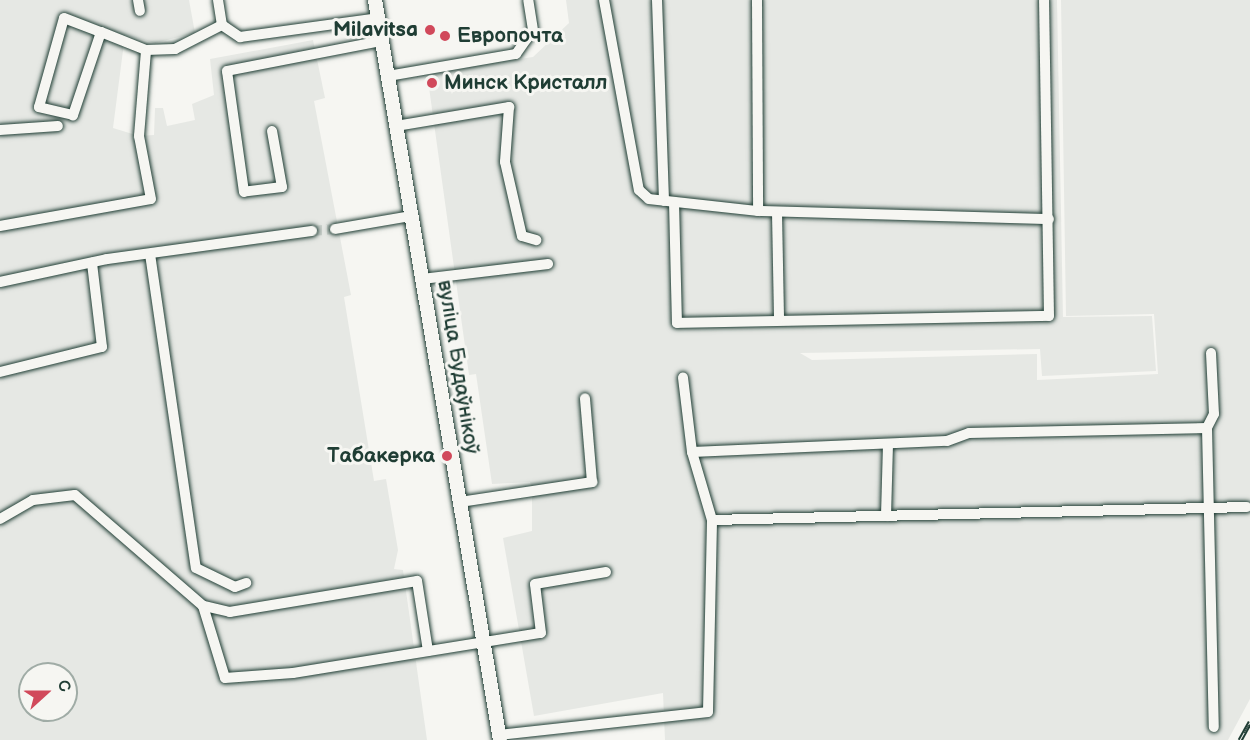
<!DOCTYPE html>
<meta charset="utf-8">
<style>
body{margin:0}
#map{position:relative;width:1250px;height:740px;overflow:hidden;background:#f6f6f2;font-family:"Balsamiq Sans",sans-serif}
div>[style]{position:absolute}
.built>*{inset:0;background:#e6e8e4}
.minor-tunnel>*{height:10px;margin-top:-5px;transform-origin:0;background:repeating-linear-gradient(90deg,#cbd1cc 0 10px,transparent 0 15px)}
.roads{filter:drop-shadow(0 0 2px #1f3d34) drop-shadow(0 0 2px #1f3d34)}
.minor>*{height:10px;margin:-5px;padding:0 5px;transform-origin:5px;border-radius:5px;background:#f6f6f2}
.major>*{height:14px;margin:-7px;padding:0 7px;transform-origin:7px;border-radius:7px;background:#f6f6f2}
.rail>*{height:5px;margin-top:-2.5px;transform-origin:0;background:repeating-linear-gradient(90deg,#f6f6f2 0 9px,#1f3d34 0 18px);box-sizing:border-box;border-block:2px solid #1f3d34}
.dots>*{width:16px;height:16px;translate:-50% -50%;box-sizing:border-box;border:3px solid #f6f6f2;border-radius:50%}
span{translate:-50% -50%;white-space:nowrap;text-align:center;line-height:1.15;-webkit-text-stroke:6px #f6f6f2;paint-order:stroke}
.poi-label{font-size:21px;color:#1f3d34;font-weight:700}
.right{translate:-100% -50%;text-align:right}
.left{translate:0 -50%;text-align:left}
.street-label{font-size:21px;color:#1f3d34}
.north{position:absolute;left:18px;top:662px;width:60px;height:60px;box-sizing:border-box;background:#f6f6f2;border:2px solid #a0aca6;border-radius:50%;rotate:69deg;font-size:16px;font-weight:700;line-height:24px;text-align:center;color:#1f3d34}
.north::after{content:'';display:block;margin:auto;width:21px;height:27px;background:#d1495b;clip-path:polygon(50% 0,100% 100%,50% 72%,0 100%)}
</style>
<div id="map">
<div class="built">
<i style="clip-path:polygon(evenodd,0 0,189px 0,195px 33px,155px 43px,125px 35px,113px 128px,139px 136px,154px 135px,155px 108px,163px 108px,167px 126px,195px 120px,192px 104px,214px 95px,210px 59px,313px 40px,325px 98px,314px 101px,351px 295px,344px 297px,374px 481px,386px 479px,398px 550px,394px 569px,403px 570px,427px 740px,0 740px,0 0,30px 674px,66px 674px,66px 710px,30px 710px,30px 674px)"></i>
<i style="clip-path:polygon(566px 0,1057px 0,1063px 317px,1152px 316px,1156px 371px,1042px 376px,1040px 349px,800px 353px,812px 360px,1037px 354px,1037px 380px,1158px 374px,1154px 314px,1066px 316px,1061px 0,1250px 0,1250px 699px,1228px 740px,665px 740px,663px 693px,534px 716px,503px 538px,532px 531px,532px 490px,530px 482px,492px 484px,476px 374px,469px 375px,427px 73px,533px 57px,569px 23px)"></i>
</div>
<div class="minor-tunnel">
<i style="left:312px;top:231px;width:23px;rotate:-5deg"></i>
</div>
<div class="roads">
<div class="minor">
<i style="left:138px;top:0;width:11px;rotate:80deg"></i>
<i style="left:218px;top:0;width:25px;rotate:81deg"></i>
<i style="left:222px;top:25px;width:22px;rotate:34deg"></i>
<i style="left:240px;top:37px;width:139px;rotate:-7.8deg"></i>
<i style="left:604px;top:0;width:193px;rotate:79.6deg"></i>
<i style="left:639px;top:190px;width:13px;rotate:42deg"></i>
<i style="left:649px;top:199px;width:110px;rotate:6.3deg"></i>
<i style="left:657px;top:0;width:201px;rotate:88deg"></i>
<i style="left:757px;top:0;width:211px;rotate:89.7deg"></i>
<i style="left:758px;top:211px;width:291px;rotate:1.6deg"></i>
<i style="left:101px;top:32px;width:88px;rotate:108.6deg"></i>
<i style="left:73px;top:115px;width:35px;rotate:-167deg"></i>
<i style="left:39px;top:107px;width:92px;rotate:-74.3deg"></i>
<i style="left:64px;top:18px;width:40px;rotate:21deg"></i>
<i style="left:101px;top:32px;width:48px;rotate:21.8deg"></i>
<i style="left:146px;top:50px;width:29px;rotate:-2deg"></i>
<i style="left:175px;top:49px;width:53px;rotate:-27.1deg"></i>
<i style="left:388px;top:76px;width:130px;rotate:-9.8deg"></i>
<i style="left:516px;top:54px;width:29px;rotate:-55deg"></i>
<i style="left:533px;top:30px;width:30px;rotate:-99deg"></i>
<i style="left:396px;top:126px;width:115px;rotate:-9.5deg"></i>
<i style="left:509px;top:107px;width:55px;rotate:94.2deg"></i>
<i style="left:505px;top:162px;width:76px;rotate:77.1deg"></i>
<i style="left:522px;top:236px;width:15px;rotate:16deg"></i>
<i style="left:0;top:130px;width:58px;rotate:-3.9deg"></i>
<i style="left:272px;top:131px;width:57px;rotate:79.9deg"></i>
<i style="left:282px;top:187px;width:38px;rotate:173deg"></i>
<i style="left:244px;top:192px;width:122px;rotate:-98deg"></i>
<i style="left:227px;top:71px;width:158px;rotate:-11deg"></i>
<i style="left:674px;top:202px;width:121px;rotate:88.6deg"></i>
<i style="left:677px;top:323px;width:372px;rotate:-1.1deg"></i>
<i style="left:1049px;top:316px;width:316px;rotate:-90.9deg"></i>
<i style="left:777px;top:213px;width:105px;rotate:88.9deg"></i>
<i style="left:0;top:226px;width:153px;rotate:-10.1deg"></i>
<i style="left:151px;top:199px;width:64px;rotate:-100.8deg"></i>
<i style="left:139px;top:136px;width:86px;rotate:-85.3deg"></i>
<i style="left:335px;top:229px;width:77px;rotate:-9.7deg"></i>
<i style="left:150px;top:254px;width:317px;rotate:81.7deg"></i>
<i style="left:196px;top:568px;width:43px;rotate:26deg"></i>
<i style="left:235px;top:587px;width:12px;rotate:-20deg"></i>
<i style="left:422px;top:279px;width:127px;rotate:-6.8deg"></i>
<i style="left:0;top:282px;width:109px;rotate:-12.1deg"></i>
<i style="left:107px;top:259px;width:207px;rotate:-7.8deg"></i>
<i style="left:1211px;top:353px;width:61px;rotate:87.2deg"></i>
<i style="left:1214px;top:414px;width:16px;rotate:117deg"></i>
<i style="left:1207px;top:428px;width:299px;rotate:88.7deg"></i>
<i style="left:0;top:372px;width:105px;rotate:-13.8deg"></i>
<i style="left:102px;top:347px;width:85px;rotate:-96.8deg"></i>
<i style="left:692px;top:452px;width:255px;rotate:-2.5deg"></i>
<i style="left:947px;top:441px;width:23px;rotate:-20deg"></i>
<i style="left:969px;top:433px;width:238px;rotate:-1.2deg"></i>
<i style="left:460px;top:502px;width:134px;rotate:-8.6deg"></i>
<i style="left:592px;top:482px;width:84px;rotate:-94.8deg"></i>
<i style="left:886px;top:516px;width:72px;rotate:-88.4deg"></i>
<i style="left:0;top:519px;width:38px;rotate:-30deg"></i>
<i style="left:33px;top:500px;width:42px;rotate:-6.8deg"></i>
<i style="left:75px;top:495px;width:169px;rotate:40.9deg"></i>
<i style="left:712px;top:520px;width:535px;rotate:-1.39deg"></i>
<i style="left:428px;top:651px;width:71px;rotate:-98.9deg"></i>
<i style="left:417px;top:581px;width:190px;rotate:170.6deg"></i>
<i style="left:230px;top:612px;width:28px;rotate:-167deg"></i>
<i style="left:203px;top:606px;width:75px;rotate:73deg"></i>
<i style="left:225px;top:678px;width:68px;rotate:-4.2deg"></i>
<i style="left:293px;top:673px;width:251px;rotate:-9.2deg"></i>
<i style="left:541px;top:633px;width:49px;rotate:-97deg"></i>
<i style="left:535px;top:584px;width:72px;rotate:-9.6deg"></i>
<i style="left:499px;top:735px;width:210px;rotate:-6.3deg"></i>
<i style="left:708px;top:712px;width:192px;rotate:-88.8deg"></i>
<i style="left:712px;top:520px;width:71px;rotate:-106.4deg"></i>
<i style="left:692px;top:452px;width:75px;rotate:-96.9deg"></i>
</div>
<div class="major">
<i style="left:375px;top:0;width:750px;rotate:80.41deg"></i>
</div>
</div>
<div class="rail">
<i style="left:1240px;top:740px;width:21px;rotate:-61deg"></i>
</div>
<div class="dots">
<i style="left:430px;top:30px;background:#d1495b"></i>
<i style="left:445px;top:36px;background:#d1495b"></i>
<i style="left:432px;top:83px;background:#d1495b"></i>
<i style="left:447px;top:456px;background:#d1495b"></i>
</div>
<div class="poi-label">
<span class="right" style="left:418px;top:30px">Milavitsa</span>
<span class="left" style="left:457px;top:36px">Европочта</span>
<span class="left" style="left:444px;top:83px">Минск Кристалл</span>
<span class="right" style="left:435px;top:456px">Табакерка</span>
</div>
<div class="street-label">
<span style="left:458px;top:367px;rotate:81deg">вуліца Будаўнікоў</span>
</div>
<div class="north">С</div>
</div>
